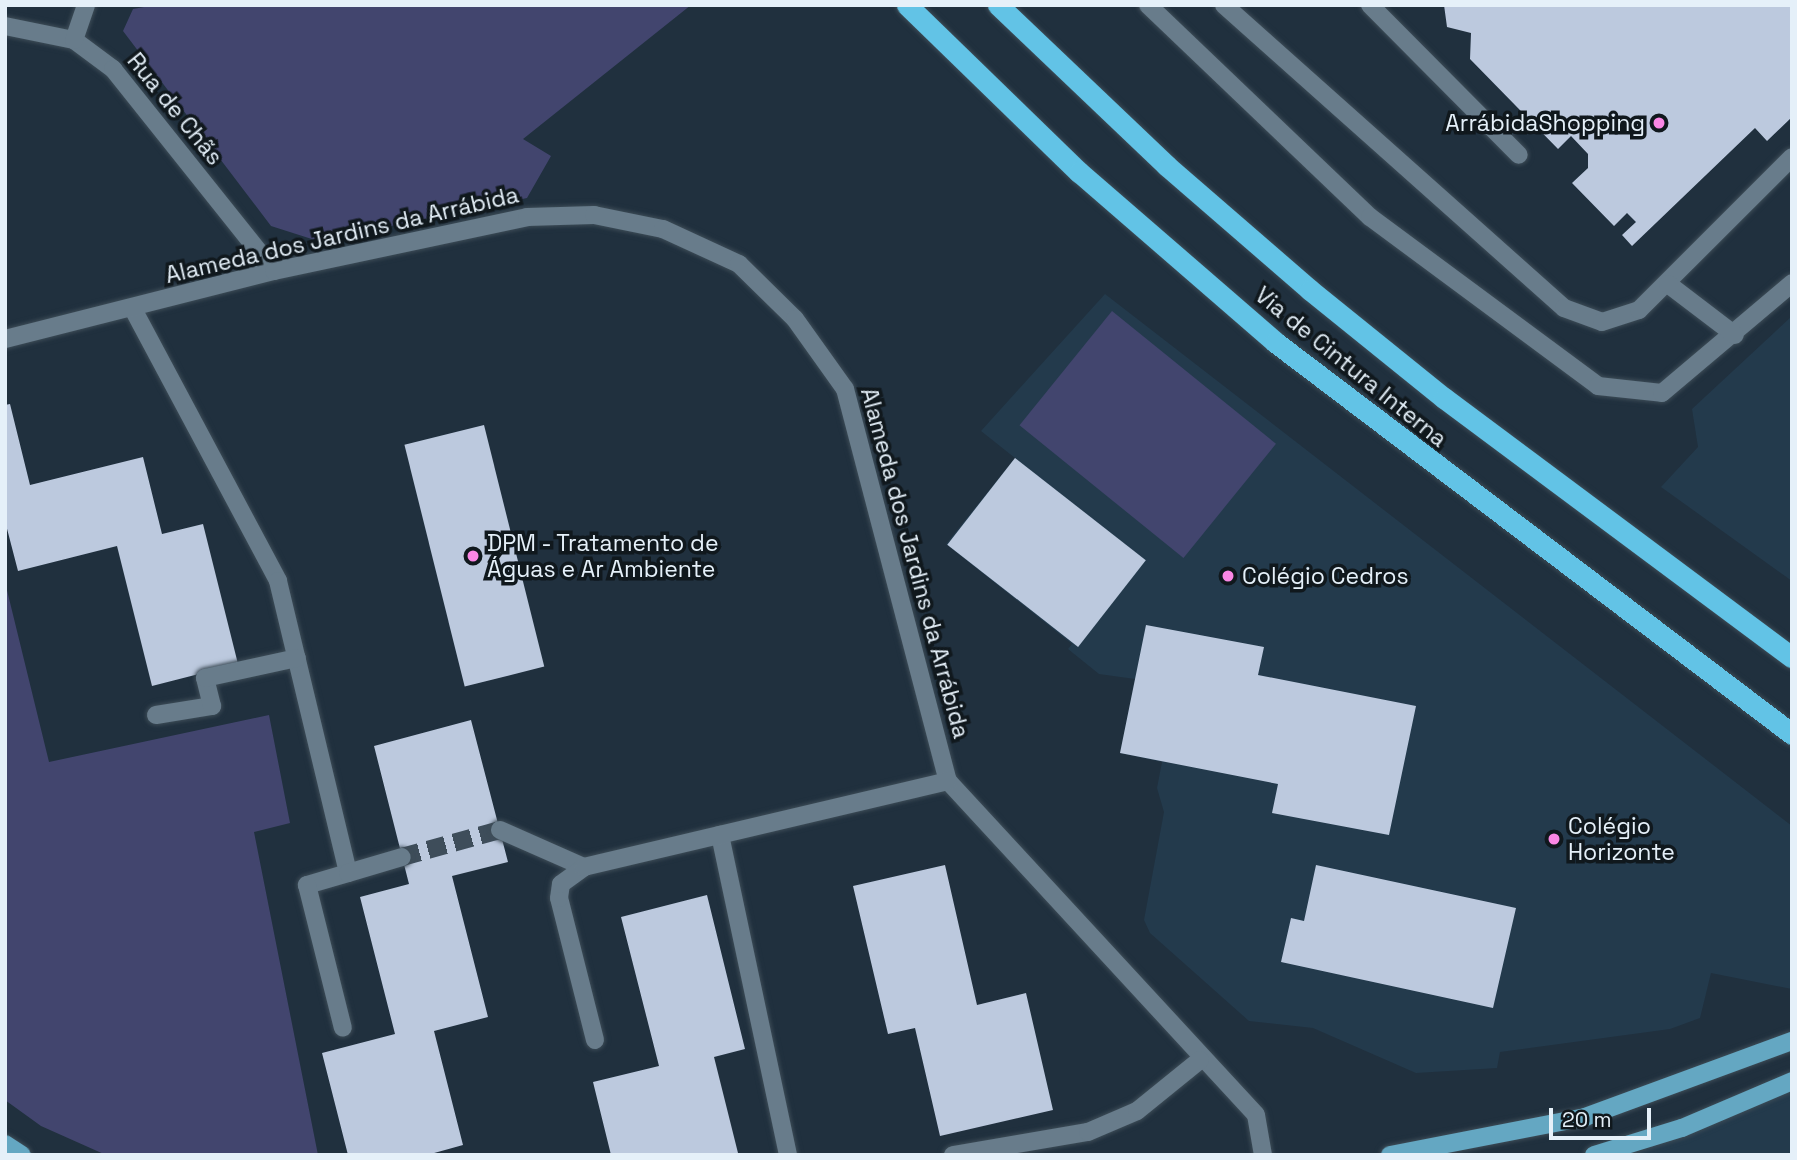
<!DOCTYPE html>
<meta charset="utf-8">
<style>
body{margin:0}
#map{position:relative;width:1797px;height:1160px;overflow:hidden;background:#20303e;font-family:"Space Grotesk",sans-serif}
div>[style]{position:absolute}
.built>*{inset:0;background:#233a4c}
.green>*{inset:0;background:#42456e;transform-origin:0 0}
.building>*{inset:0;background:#bcc9de;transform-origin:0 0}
.minor-tunnel>*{height:18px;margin-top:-9px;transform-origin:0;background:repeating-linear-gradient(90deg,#3e4d5a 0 18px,transparent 0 27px)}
.roads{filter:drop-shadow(0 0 2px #3d4c57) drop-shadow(0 0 2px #3d4c57)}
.minor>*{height:18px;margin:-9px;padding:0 9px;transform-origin:9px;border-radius:9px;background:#687c8b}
.major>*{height:18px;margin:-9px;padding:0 9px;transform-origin:9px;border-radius:9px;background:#64a7c2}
.highway>*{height:21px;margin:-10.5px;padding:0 10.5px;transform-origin:10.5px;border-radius:10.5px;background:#62c3e6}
.dots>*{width:19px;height:19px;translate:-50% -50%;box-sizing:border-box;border:4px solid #10181d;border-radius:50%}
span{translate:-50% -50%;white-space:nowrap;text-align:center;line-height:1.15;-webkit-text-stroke:7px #10181d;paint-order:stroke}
.street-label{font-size:23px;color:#e5f0f9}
.poi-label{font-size:23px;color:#e5f0f9}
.right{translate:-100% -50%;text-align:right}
.left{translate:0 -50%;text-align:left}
.frame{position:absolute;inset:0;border:7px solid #e5f0f9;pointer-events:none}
.scale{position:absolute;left:1549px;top:1108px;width:102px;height:32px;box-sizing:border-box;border:4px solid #e5f0f9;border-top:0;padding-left:9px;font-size:21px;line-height:24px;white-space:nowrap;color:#e5f0f9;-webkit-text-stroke:5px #10181d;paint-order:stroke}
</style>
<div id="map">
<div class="built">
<i style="clip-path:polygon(1105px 294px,1792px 826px,1792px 989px,1711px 973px,1700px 1018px,1670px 1029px,1500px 1052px,1497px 1068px,1416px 1073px,1313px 1028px,1249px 1021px,1150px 933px,1144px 920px,1164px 812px,1157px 788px,1162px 762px,1120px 753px,1135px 679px,1099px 674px,1068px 649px,1072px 644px,946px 544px,1015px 458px,981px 431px)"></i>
<i style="clip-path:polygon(1792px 316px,1792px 581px,1661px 487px,1698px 447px,1692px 409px)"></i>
<i style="clip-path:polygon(1792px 1091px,1792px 1155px,1621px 1155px,1684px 1136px)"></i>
</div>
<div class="green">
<i style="clip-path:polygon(155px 5px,691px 5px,523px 139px,551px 156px,527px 198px,318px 241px,271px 226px,123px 31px,133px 9px)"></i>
<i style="left:1112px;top:311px;width:211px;height:147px;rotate:39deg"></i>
<i style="clip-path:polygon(5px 582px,49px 762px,269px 715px,290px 823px,254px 832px,318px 1155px,106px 1155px,41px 1126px,5px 1100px)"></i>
</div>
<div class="building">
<i style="clip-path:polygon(1444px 5px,1792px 5px,1792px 117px,1767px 141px,1755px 128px,1632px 246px,1622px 235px,1636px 222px,1627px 213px,1614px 226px,1572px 183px,1588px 168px,1588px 154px,1571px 136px,1558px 149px,1470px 59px,1471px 33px,1447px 27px)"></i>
<i style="clip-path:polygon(10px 404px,30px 485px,143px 457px,162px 534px,203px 524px,238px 664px,152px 686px,117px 546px,18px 571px,5px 521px,5px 405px)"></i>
<i style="left:484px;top:425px;width:249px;height:82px;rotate:76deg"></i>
<i style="left:1015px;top:458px;width:166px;height:110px;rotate:38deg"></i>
<i style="clip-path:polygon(1146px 625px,1264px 647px,1258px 675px,1416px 706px,1389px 835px,1272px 813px,1278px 784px,1120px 753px)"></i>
<i style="clip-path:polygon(471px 720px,508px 862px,452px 876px,488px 1017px,434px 1031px,463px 1145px,427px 1155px,348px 1155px,322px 1053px,395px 1034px,360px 897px,409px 884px,374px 746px)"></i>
<i style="clip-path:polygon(945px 865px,977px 1005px,1026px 993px,1053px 1110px,940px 1136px,915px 1028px,888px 1034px,853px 886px)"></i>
<i style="clip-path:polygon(1316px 865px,1516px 908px,1493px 1008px,1281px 962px,1291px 918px,1304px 921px)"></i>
<i style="clip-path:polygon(707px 895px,745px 1049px,714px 1057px,738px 1153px,611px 1155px,593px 1082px,659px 1066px,621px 917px)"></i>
</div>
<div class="minor-tunnel">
<i style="left:402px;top:857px;width:102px;rotate:-15.4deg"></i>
</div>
<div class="roads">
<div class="minor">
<i style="left:1148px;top:5px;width:307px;rotate:43.7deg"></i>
<i style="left:1370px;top:217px;width:284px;rotate:36.5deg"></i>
<i style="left:1598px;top:386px;width:64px;rotate:6.2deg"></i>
<i style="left:1662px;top:393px;width:170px;rotate:-40.2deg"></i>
<i style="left:1224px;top:5px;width:455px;rotate:41.7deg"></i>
<i style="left:1564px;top:308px;width:40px;rotate:20.2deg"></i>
<i style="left:1602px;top:322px;width:39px;rotate:-18deg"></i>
<i style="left:1639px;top:310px;width:216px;rotate:-45deg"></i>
<i style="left:1370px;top:5px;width:211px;rotate:45.2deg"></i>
<i style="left:5px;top:26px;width:70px;rotate:11.5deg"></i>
<i style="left:74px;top:40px;width:49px;rotate:36.6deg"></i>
<i style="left:113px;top:69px;width:258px;rotate:51.4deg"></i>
<i style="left:74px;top:40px;width:37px;rotate:-71deg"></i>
<i style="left:1668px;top:284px;width:84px;rotate:37.3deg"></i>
<i style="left:133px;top:309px;width:308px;rotate:61.9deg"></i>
<i style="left:278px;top:581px;width:300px;rotate:76.5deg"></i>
<i style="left:348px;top:873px;width:43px;rotate:163.7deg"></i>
<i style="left:307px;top:885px;width:147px;rotate:75.9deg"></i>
<i style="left:5px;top:339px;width:277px;rotate:-14.2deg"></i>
<i style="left:274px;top:271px;width:259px;rotate:-12deg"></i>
<i style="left:527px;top:217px;width:67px;rotate:-1.7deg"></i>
<i style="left:594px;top:215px;width:70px;rotate:11.5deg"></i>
<i style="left:663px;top:229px;width:84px;rotate:24.7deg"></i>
<i style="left:739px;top:264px;width:78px;rotate:44.5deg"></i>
<i style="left:795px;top:319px;width:86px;rotate:54.5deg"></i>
<i style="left:845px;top:389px;width:405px;rotate:75.3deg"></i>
<i style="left:948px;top:781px;width:454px;rotate:47.3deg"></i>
<i style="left:1256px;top:1115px;width:41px;rotate:80.1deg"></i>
<i style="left:156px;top:715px;width:57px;rotate:-9.1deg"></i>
<i style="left:212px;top:706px;width:29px;rotate:-104deg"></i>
<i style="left:205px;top:678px;width:94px;rotate:-12.3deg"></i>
<i style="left:500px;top:830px;width:92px;rotate:23.8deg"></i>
<i style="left:720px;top:835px;width:327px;rotate:78deg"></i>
<i style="left:348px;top:873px;width:56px;rotate:-16.5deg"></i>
<i style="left:595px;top:1040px;width:146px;rotate:-104.2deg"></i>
<i style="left:559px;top:898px;width:14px;rotate:-82deg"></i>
<i style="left:561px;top:884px;width:29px;rotate:-36deg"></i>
<i style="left:584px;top:867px;width:374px;rotate:-13.3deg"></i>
<i style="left:953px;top:1155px;width:137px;rotate:-9.7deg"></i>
<i style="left:1088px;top:1132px;width:53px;rotate:-23.2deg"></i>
<i style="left:1137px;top:1111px;width:81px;rotate:-39deg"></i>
</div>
<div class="major">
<i style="left:5px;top:1144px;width:20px;rotate:33deg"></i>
<i style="left:1390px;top:1155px;width:199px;rotate:-11deg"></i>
<i style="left:1585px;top:1117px;width:221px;rotate:-20.2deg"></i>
<i style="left:1594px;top:1155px;width:92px;rotate:-17.1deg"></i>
<i style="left:1682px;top:1128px;width:120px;rotate:-23.1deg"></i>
</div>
<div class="highway">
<i style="left:907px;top:5px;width:240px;rotate:44.2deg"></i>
<i style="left:1079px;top:172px;width:259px;rotate:40.9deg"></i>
<i style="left:1275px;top:342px;width:649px;rotate:37.17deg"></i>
<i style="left:998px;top:5px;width:233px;rotate:43.6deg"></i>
<i style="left:1167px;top:166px;width:189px;rotate:40.9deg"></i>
<i style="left:1310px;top:290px;width:172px;rotate:38.9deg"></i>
<i style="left:1444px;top:398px;width:434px;rotate:36.7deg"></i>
</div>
</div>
<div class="dots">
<i style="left:1659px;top:123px;background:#fb87e5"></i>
<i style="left:473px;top:556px;background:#fb87e5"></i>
<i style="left:1228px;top:576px;background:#fb87e5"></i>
<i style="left:1554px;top:839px;background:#fb87e5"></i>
</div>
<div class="street-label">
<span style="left:175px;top:109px;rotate:51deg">Rua de Chãs</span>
<span style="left:342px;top:235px;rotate:-13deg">Alameda dos Jardins da Arrábida</span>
<span style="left:1351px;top:367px;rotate:39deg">Via de Cintura Interna</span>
<span style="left:915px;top:563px;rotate:75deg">Alameda dos Jardins da Arrábida</span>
</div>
<div class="poi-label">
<span class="right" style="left:1645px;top:123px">ArrábidaShopping</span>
<span class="left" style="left:487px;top:556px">DPM - Tratamento de<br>Águas e Ar Ambiente</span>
<span class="left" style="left:1242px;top:576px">Colégio Cedros</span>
<span class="left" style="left:1568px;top:839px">Colégio<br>Horizonte</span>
</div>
<div class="frame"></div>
<div class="scale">20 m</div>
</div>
